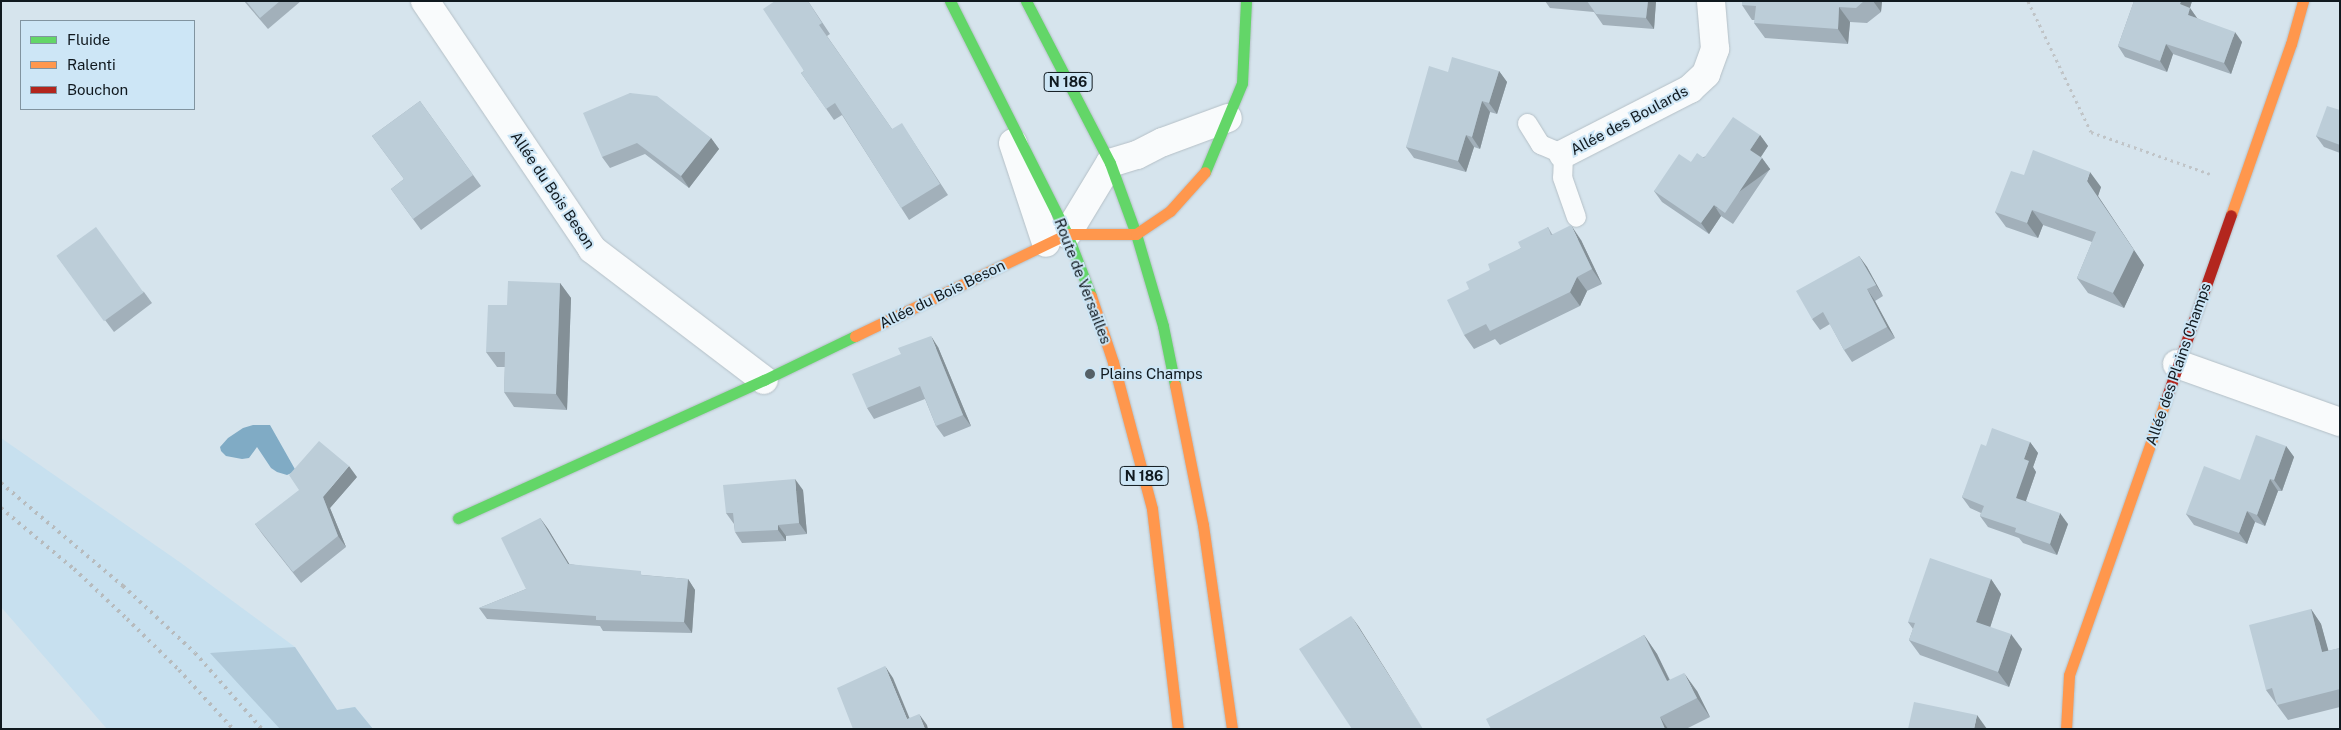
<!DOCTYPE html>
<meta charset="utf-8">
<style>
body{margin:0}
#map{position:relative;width:2341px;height:730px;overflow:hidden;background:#d6e4ed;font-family:"Public Sans",sans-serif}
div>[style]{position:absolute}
.built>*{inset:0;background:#c7e0ef}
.green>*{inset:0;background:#b1cada}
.water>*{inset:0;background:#80abc5}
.path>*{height:3px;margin-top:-1.5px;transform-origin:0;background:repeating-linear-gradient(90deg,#c0c4c7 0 2.5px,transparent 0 6.5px)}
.roads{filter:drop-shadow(0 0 1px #b5c0c7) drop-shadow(0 0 1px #b5c0c7)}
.lane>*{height:19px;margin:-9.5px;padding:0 9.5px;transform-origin:9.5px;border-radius:9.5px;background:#f9fbfc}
.street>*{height:28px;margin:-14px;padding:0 14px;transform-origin:14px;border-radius:14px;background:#f9fbfc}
.fast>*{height:11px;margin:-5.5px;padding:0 5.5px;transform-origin:5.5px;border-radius:5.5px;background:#63d668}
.slow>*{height:11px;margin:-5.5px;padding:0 5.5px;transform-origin:5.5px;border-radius:5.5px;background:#ff974d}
.jam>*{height:11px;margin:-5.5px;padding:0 5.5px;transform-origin:5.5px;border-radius:5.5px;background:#b3261e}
.rail>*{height:4px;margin-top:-2px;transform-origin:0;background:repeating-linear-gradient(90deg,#b7bbbd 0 2.5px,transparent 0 7.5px)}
.wall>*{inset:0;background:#a2b0ba}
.shaded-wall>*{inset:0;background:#849097;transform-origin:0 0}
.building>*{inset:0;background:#bccdd8;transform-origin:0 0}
.dots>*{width:14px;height:14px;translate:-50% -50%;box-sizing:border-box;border:2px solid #cde6f6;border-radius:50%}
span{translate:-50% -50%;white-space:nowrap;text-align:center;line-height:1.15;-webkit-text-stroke:4px #cde6f6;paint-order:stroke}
.shield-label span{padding:1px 4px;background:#cde6f6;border:1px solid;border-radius:4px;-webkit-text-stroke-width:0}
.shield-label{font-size:14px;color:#10191f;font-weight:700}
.street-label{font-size:15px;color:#10191f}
.poi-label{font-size:15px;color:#10191f}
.left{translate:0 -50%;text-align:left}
.frame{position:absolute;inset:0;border:2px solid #10191f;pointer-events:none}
.legend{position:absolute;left:20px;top:20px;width:175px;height:90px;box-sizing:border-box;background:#cde6f6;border:1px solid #8194a0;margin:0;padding:6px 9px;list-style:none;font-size:15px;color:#10191f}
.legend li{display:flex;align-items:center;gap:10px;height:25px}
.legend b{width:25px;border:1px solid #8194a0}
</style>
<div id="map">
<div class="built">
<i style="clip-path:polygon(1px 438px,181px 563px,295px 647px,337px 710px,355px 707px,373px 729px,107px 729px,1px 607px)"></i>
</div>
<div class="green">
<i style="clip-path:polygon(295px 647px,337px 710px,355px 707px,373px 729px,280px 729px,210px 653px)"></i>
</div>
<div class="water">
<i style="clip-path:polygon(253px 425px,270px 425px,296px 471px,287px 475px,277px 472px,271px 468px,257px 447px,249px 458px,242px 459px,226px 456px,221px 451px,220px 447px,228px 438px,243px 428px)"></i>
</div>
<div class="path">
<i style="left:2028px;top:1px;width:145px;rotate:64.3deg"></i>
<i style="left:2091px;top:132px;width:126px;rotate:19.4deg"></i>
</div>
<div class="roads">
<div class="lane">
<i style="left:1527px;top:123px;width:25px;rotate:58deg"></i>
<i style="left:1540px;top:144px;width:25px;rotate:23deg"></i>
<i style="left:1563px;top:154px;width:23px;rotate:92deg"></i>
<i style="left:1562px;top:177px;width:42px;rotate:70.7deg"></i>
</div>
<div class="street">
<i style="left:425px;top:1px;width:299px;rotate:56deg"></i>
<i style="left:592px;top:249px;width:216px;rotate:37.3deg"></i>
<i style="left:1013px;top:143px;width:105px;rotate:71.7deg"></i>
<i style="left:1563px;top:154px;width:143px;rotate:-27.1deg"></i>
<i style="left:1690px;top:89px;width:22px;rotate:-43deg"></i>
<i style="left:1706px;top:74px;width:27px;rotate:-70deg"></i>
<i style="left:1715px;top:49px;width:48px;rotate:-94.8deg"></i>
<i style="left:1067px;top:234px;width:83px;rotate:-58.8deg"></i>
<i style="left:1110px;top:163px;width:28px;rotate:-17deg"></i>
<i style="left:1137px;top:155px;width:29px;rotate:-27deg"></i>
<i style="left:1163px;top:142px;width:69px;rotate:-20.3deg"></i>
<i style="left:2177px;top:364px;width:173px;rotate:19.6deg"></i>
</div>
<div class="fast">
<i style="left:950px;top:1px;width:261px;rotate:63.3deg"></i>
<i style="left:1067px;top:234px;width:66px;rotate:68.8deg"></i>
<i style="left:1026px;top:1px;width:182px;rotate:62.6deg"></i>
<i style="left:1110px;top:163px;width:76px;rotate:69.9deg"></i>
<i style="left:1136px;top:234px;width:96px;rotate:73.6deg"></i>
<i style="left:1163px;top:326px;width:60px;rotate:78.5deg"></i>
<i style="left:1205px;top:172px;width:96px;rotate:-67.4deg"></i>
<i style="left:1242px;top:83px;width:82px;rotate:-87.2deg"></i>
<i style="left:458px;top:518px;width:336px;rotate:-24.3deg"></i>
<i style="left:764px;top:380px;width:101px;rotate:-25.8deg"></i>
</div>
<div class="slow">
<i style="left:2231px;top:215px;width:181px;rotate:-70.7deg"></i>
<i style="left:2291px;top:44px;width:45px;rotate:-74.4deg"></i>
<i style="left:1091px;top:296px;width:70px;rotate:71.6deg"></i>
<i style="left:1113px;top:362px;width:152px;rotate:75.1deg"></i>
<i style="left:1152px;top:509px;width:222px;rotate:83.3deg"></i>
<i style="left:855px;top:336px;width:235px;rotate:-25.7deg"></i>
<i style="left:1067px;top:234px;width:69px"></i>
<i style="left:1136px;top:234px;width:41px;rotate:-34.1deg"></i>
<i style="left:1170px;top:211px;width:52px;rotate:-48.1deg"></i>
<i style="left:1175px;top:385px;width:143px;rotate:78.7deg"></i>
<i style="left:1203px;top:525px;width:206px;rotate:81.9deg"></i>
<i style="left:2066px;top:729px;width:54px;rotate:-86.8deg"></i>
<i style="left:2069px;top:675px;width:289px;rotate:-70.6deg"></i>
</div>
<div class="jam">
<i style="left:2165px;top:402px;width:198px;rotate:-70.6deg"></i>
</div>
</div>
<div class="rail">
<i style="left:1px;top:483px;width:160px;rotate:40.2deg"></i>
<i style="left:123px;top:586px;width:98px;rotate:42.9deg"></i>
<i style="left:195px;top:653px;width:101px;rotate:48.6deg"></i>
<i style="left:1px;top:508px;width:95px;rotate:39.9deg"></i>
<i style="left:74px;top:569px;width:73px;rotate:43.3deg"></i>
<i style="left:127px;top:619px;width:73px;rotate:44.4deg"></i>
<i style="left:179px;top:670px;width:80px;rotate:47.5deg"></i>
</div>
<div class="wall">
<i style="clip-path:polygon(244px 1px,301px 1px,268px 29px)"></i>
<i style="clip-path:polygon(775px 1px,808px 1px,830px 34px,827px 36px,892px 129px,909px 135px,948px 195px,909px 220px,842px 115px,834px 120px,801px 73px,804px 71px)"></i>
<i style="clip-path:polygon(1545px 1px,1656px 1px,1654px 29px,1603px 25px,1594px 12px,1550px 8px)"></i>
<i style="clip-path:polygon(1742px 1px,1882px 1px,1881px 12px,1867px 23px,1850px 22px,1848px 44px,1765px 38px,1754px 23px,1755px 20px,1752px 20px,1742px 5px)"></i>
<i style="clip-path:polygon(2134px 1px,2192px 1px,2190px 8px,2197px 18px,2242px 42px,2231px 74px,2173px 54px,2167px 72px,2125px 57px,2118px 46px)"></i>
<i style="clip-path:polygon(1499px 71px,1507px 82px,1497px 114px,1490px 112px,1480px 149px,1474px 147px,1466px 172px,1414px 158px,1406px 147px,1448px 72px)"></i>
<i style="clip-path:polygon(630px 93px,711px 138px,719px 149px,689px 188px,645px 154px,610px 168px,602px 157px)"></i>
<i style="clip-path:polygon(420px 101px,481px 186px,421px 230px,391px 189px,404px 179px,372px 136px)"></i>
<i style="clip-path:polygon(2340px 110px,2340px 153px,2324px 147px,2316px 136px)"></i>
<i style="clip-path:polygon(1760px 135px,1768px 146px,1761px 157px,1762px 158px,1770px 169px,1733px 224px,1721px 216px,1709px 234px,1662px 202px,1654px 191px,1691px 162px)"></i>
<i style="clip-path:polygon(2024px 175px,2101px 187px,2098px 196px,2144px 265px,2124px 308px,2088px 293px,2077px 278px,2092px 242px,2043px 225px,2038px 238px,2006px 227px,1995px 212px)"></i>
<i style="clip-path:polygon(1548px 227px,1552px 234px,1581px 240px,1602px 284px,1587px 291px,1580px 306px,1500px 345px,1495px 339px,1474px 349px,1464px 335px,1490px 270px,1521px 248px)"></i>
<i style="clip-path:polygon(57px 256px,144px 292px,152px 303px,114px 332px)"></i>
<i style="clip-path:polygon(1859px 256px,1867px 267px,1883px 296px,1875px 301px,1895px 338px,1852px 362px,1844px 350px,1830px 324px,1820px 330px,1812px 319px)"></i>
<i style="clip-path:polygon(560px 283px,571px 298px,567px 410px,514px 407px,504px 392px,505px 367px,497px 367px,486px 352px,507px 305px)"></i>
<i style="clip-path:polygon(938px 347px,971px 426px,944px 437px,936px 426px,925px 399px,874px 419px,867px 408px)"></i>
<i style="clip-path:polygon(2030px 442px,2038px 453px,2033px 467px,2036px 472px,2026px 501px,2068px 524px,2057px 555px,2023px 543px,2019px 538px,1988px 527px,1980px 516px,1981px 513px,1970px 508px,1962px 497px,1986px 446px)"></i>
<i style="clip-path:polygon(2286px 446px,2294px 457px,2282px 491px,2278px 491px,2265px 526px,2255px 522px,2247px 544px,2194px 525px,2186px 514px,2240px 480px)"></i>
<i style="clip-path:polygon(357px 477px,330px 508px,346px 547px,301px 583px,263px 535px,255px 524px)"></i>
<i style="clip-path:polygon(803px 490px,807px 534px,786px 536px,786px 541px,742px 543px,735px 532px,734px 524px,726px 513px)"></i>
<i style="clip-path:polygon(540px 518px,548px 529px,569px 564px,643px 575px,688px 579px,695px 590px,692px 633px,603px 631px,600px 626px,487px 619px,479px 608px,526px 589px)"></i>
<i style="clip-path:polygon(1991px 579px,2001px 594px,1990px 627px,2022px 649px,2009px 687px,1920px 655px,1909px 640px,1913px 629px,1908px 622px)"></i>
<i style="clip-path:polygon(2311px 609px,2321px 624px,2328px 651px,2340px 648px,2340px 707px,2288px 720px,2266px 690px)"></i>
<i style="clip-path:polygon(1644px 635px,1657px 654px,1670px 680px,1697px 691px,1710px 717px,1686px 729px,1491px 729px)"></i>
</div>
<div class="shaded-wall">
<i style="clip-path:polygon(1648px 1px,1656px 1px,1654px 29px,1646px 18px)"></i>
<i style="clip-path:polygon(1873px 1px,1882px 1px,1881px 12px)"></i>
<i style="clip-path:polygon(2181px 1px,2192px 1px,2188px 14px,2180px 4px)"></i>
<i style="clip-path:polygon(1839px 7px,1850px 22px,1848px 44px,1838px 29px)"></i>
<i style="clip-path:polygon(2190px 8px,2197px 18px,2188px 15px)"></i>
<i style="clip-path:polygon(2235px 32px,2242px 42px,2231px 74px,2224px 63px)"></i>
<i style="clip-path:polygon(2166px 44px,2173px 54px,2167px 72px,2160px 61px)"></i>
<i style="clip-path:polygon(1499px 71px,1507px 82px,1497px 114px,1489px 103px)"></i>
<i style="clip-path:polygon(1482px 101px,1490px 112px,1480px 149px,1472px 137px)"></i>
<i style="clip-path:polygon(1466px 135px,1474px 147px,1466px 172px,1458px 161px)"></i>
<i style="clip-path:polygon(1760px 135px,1768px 146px,1758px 161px,1750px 150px)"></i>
<i style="clip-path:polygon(711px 138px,719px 149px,689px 188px,681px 176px)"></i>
<i style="left:1762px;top:158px;width:14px;height:66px;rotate:54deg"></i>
<i style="clip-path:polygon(2090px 172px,2101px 187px,2098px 196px,2144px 265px,2124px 308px,2113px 293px,2087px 181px)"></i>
<i style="clip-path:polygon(1714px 205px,1721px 216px,1709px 234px,1701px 223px)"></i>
<i style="clip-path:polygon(2032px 210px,2043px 225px,2038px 238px,2027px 223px)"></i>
<i style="clip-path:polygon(1571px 225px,1581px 240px,1602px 284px,1592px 269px)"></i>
<i style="clip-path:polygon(1859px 256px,1867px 267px,1883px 296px,1876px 285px)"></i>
<i style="clip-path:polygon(1577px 277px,1587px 291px,1580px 306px,1570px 292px)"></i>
<i style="clip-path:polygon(560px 283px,571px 298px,567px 410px,556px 394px)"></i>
<i style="clip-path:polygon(1867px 289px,1875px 301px,1895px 338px,1887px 327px)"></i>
<i style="clip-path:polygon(931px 336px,938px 347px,971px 426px,963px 415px)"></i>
<i style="clip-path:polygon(2030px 442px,2038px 453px,2033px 467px,2036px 472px,2023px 509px,2016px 498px,2024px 459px)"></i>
<i style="clip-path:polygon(2286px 446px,2294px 457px,2282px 491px,2274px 480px)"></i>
<i style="clip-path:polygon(349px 466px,357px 477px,330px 508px,346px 547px,338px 536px,323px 497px)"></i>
<i style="clip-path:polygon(795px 479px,803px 490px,807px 534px,799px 523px)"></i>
<i style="clip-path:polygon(2270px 479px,2278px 491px,2265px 526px,2257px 515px)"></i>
<i style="clip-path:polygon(2247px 511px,2255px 522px,2247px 544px,2239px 533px)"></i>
<i style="clip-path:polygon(2060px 513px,2068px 524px,2057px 555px,2050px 544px)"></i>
<i style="clip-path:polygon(540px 518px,548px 529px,576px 575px,568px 564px)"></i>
<i style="clip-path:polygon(778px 525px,786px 536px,786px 541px,778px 530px)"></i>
<i style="clip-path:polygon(688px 579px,695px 590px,692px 633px,684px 622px)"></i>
<i style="clip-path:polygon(1991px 579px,2001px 594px,1987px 637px,1976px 622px)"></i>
<i style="clip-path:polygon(2311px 609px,2321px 624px,2333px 667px,2322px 652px)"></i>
<i style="clip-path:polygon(1351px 616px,1359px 627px,1423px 729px)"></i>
<i style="clip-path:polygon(2011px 634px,2022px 649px,2009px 687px,1998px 672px)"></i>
<i style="clip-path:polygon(1644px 635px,1657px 654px,1679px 700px,1667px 681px)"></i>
<i style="clip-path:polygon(885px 666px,893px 678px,914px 729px,907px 719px)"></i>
<i style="clip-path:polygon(1684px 673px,1697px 691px,1710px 717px,1697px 698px)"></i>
<i style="clip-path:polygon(919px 714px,927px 725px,928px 729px,925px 729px)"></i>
<i style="clip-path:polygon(1977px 715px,1987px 729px,1974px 729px)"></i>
<i style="clip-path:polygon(1660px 717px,1668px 729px,1665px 729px)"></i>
</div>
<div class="building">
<i style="clip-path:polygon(246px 1px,280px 1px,260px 18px)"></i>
<i style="clip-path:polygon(775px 1px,808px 1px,822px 23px,819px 25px,892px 129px,902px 123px,940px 184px,901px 208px,835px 103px,826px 109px,801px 73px,804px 71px,763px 9px)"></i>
<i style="clip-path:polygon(1587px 1px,1648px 1px,1646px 18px,1596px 14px)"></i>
<i style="clip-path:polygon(1742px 1px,1864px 1px,1856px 8px,1839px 7px,1838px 29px,1754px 23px,1756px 6px,1742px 5px)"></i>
<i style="clip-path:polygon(2134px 1px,2181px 1px,2180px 4px,2190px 8px,2188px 15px,2235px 32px,2224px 63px,2166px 44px,2160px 61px,2118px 46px)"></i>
<i style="clip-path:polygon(1452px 57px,1499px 71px,1489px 103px,1482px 101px,1472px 137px,1466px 135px,1458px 161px,1406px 147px,1429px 66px,1448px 72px)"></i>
<i style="clip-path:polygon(630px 93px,657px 96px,711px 138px,681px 176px,637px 143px,602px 157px,583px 113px)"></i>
<i style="clip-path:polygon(420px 101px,473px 175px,413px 219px,391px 189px,404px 179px,372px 136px)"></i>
<i style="clip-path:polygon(2327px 106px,2340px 110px,2340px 145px,2316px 136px)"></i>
<i style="clip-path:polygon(1733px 117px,1760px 135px,1750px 150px,1762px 158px,1725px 213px,1714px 205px,1701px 223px,1654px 191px,1679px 154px,1691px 162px,1697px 153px,1704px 158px)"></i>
<i style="clip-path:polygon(2033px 150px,2090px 172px,2087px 181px,2134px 250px,2113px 293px,2077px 278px,2096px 232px,2032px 210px,2027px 223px,1995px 212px,2011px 171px,2024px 175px)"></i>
<i style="clip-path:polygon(1571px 225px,1592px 269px,1577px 277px,1570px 292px,1490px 331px,1486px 324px,1464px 335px,1447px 300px,1469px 289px,1466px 282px,1490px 270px,1488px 264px,1521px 248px,1518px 242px,1548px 227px,1551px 235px)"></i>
<i style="left:96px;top:227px;width:81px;height:49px;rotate:54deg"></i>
<i style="clip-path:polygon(1859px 256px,1876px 285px,1867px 289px,1887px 327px,1844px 350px,1823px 312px,1812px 319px,1796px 291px)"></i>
<i style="clip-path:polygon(508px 281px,560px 283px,556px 394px,504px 392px,505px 352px,486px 352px,488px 305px,507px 305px)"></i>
<i style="clip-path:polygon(931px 336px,963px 415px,936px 426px,920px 386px,867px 408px,852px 374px,901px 354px,898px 348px)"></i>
<i style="clip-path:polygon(1992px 428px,2030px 442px,2024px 459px,2029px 461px,2016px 498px,2060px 513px,2050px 544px,2015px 532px,2016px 528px,1980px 516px,1984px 506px,1962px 497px,1981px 444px,1986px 446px)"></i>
<i style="clip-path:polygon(2256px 435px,2286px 446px,2274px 480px,2270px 479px,2257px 515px,2247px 511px,2239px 533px,2186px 514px,2204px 466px,2240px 480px)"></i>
<i style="clip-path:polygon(319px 441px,349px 466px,323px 497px,338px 536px,293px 572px,255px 524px,299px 490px,289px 475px)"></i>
<i style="clip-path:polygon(795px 479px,799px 523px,778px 525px,778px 530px,735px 532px,733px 513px,726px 513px,723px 485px)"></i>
<i style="clip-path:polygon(540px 518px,568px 564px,641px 571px,641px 575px,688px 579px,684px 622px,596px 620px,596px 616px,479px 608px,526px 589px,501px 538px)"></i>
<i style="clip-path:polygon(1930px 558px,1991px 579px,1976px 622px,2011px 634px,1998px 672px,1909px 640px,1915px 623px,1908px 622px)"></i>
<i style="clip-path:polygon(2311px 609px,2322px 652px,2340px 648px,2340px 689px,2277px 705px,2272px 688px,2266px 690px,2249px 625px)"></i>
<i style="clip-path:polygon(1351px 616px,1423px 729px,1352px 729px,1299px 649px)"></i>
<i style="clip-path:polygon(1644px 635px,1667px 681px,1684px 673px,1697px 698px,1660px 717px,1665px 729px,1491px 729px,1486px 719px)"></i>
<i style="clip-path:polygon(885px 666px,907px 719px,919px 714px,925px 729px,853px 729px,837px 688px)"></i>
<i style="clip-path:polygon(1914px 702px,1977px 715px,1974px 729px,1908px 729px)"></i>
</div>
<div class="dots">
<i style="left:1090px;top:374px;background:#556067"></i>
</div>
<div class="shield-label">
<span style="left:1068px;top:82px">N 186</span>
<span style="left:1144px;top:476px">N 186</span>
</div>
<div class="street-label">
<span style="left:1629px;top:120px;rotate:-28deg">Allée des Boulards</span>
<span style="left:553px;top:190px;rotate:56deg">Allée du Bois Beson</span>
<span style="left:1083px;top:281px;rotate:69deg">Route de Versailles</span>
<span style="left:942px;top:294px;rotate:-26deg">Allée du Bois Beson</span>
<span style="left:2178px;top:364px;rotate:-71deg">Allée des Plains Champs</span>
</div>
<div class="poi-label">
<span class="left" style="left:1100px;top:374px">Plains Champs</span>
</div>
<div class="frame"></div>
<ul class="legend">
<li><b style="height:6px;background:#63d668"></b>Fluide</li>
<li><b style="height:6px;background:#ff974d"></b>Ralenti</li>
<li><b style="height:6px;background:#b3261e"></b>Bouchon</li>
</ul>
</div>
